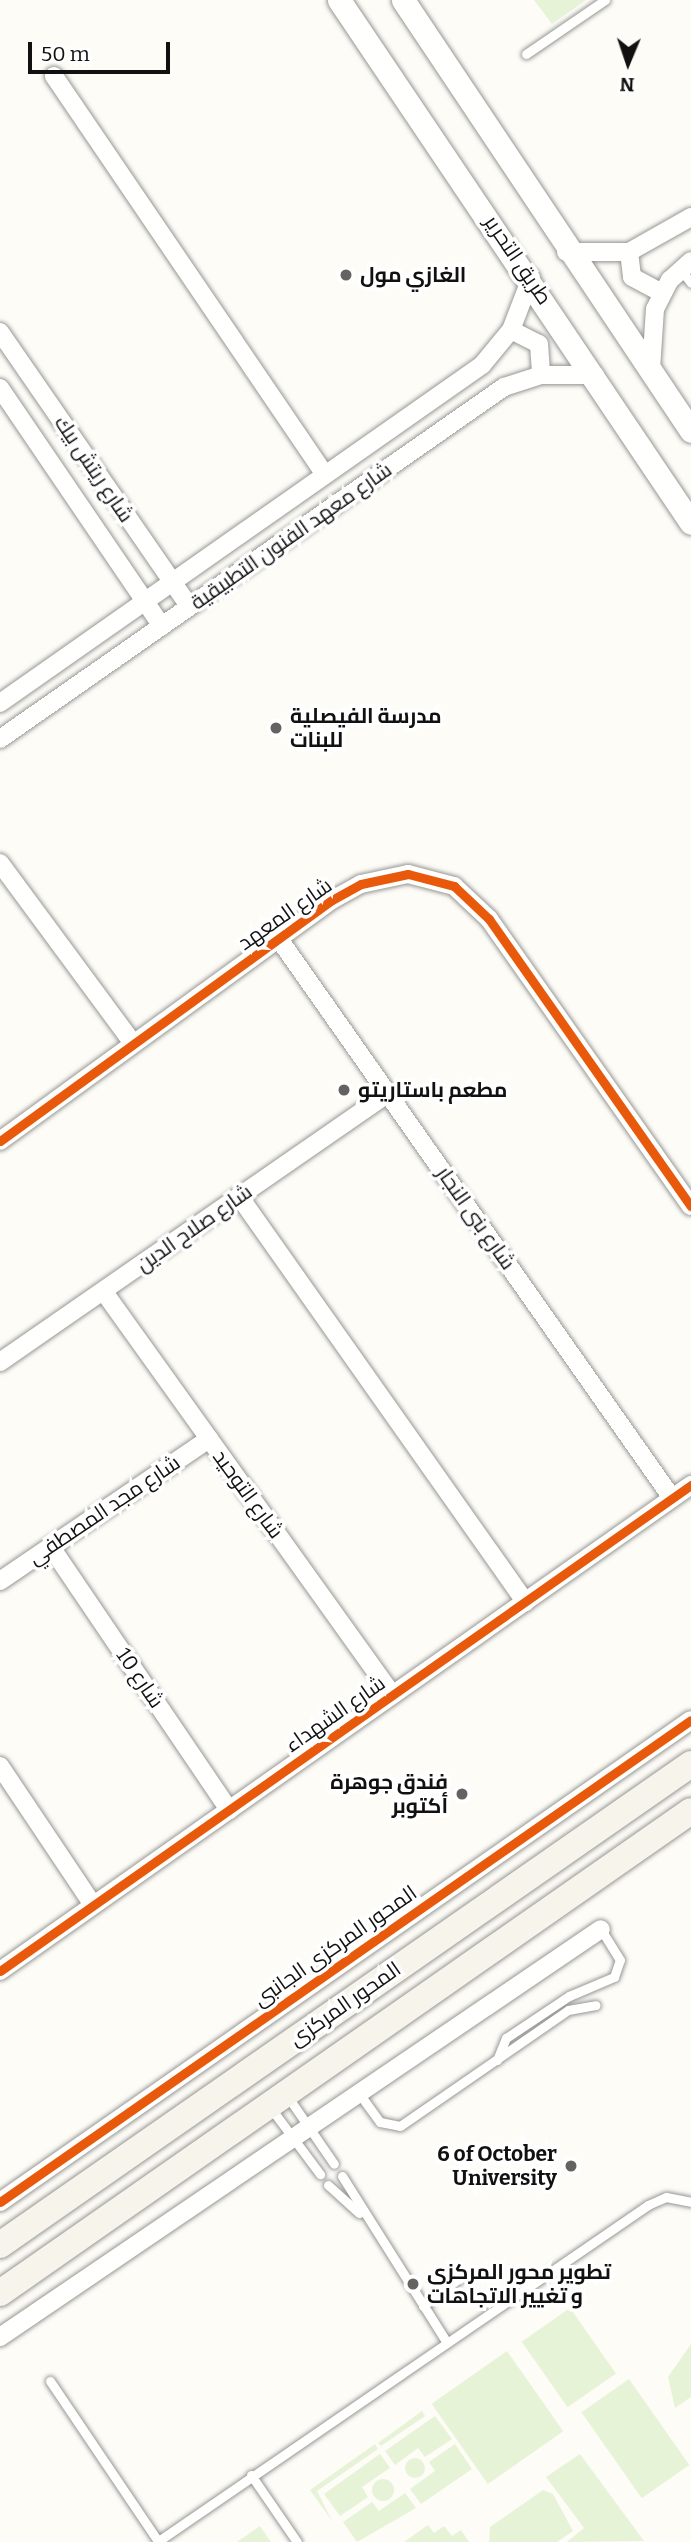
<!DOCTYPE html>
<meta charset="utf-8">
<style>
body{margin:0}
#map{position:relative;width:691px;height:2542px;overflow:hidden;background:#fdfcf7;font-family:Bitter,Cairo,serif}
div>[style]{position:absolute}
.green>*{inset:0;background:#e7f3d7;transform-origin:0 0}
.round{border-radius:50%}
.roads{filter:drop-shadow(0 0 2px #979795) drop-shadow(0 0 2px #979795)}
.service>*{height:9px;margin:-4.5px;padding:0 4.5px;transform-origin:4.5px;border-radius:4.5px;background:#fffffe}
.minor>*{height:18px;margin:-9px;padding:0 9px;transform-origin:9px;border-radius:9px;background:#fffffe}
.tertiary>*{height:23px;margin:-11.5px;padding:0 11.5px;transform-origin:11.5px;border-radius:11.5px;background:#fffffe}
.secondary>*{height:26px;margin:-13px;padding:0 13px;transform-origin:13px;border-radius:13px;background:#f6f4eb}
.cycleway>*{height:9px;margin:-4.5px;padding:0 4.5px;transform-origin:4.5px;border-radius:4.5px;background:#e8590c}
.dots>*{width:19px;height:19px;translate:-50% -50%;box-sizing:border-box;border:4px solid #fff;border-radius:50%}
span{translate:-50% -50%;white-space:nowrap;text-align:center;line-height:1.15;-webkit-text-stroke:7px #fff;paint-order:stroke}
.street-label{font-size:21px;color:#111}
.poi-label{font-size:21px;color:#111;font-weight:700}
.left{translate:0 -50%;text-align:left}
.right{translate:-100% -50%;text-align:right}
.north{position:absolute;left:593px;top:28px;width:70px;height:70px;-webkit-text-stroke:5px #fff;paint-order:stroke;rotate:182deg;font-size:19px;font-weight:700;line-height:28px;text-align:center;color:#111}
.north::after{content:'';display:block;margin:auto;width:24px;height:32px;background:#111;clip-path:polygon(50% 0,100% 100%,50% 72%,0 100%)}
.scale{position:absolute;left:28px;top:42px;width:142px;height:32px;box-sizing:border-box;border:4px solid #111;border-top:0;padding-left:9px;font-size:21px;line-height:24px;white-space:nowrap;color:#111;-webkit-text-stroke:5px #fff;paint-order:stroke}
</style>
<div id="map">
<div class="green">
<i style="clip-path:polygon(534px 0,586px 0,552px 24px)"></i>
<i style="left:570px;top:2308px;width:80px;height:59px;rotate:55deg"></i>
<i style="clip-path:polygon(691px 2344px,691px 2397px,675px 2408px,668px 2377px)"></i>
<i style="left:507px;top:2351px;width:98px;height:92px;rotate:55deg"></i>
<i style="left:629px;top:2379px;width:105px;height:58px;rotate:55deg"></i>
<i style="clip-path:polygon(422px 2411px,425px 2416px,381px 2446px,378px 2443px)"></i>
<i style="clip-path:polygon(435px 2416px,452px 2439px,425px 2457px,418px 2448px,395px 2465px,385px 2451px)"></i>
<i style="clip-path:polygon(375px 2444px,378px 2449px,317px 2491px,332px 2521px,310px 2490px)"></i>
<i style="clip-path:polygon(455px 2444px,472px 2469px,421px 2504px,410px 2489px,435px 2471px,429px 2462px)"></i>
<i style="clip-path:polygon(380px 2454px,390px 2468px,362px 2487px,368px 2497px,340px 2516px,324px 2494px)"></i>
<i style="clip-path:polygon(580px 2454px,644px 2541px,567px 2542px,584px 2528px,546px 2477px)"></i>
<i class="round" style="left:405px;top:2458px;width:20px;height:20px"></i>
<i class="round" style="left:372px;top:2479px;width:22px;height:22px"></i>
<i style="clip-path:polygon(543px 2490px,553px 2494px,573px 2531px,557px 2542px,489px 2542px,490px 2527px)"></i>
<i style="clip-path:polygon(405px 2493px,416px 2508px,357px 2542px,343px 2522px,372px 2502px,379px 2511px)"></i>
<i style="clip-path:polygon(428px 2525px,434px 2533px,444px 2526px,452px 2536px,461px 2530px,469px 2542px,404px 2542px)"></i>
<i style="clip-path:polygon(260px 2526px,271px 2542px,237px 2542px)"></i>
</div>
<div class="roads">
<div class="service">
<i style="left:526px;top:54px;width:96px;rotate:-34.4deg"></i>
<i style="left:681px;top:270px;width:16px;rotate:52deg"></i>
<i style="left:497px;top:2060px;width:24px;rotate:-68deg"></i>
<i style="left:506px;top:2038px;width:76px;rotate:-33.7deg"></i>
<i style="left:569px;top:1996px;width:49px;rotate:-22.9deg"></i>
<i style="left:614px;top:1977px;width:18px;rotate:-71deg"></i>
<i style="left:620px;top:1960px;width:36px;rotate:-122deg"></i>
<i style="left:358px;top:2092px;width:37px;rotate:54deg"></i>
<i style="left:380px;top:2122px;width:20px;rotate:11deg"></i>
<i style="left:400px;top:2126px;width:204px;rotate:-34.6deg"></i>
<i style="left:568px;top:2010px;width:28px;rotate:-10deg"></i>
<i style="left:288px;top:2097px;width:81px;rotate:55.5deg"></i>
<i style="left:270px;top:2107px;width:84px;rotate:53.3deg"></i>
<i style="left:342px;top:2176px;width:195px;rotate:57.8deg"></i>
<i style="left:328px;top:2185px;width:42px;rotate:42.1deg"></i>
<i style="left:423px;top:2306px;width:49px;rotate:-37.6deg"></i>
<i style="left:50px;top:2381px;width:193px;rotate:56deg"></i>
<i style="left:251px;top:2475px;width:81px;rotate:55.5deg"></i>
<i style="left:157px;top:2542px;width:596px;rotate:-34.46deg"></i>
<i style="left:648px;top:2205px;width:20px;rotate:-24deg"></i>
<i style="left:666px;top:2197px;width:25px;rotate:11deg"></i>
</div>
<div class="minor">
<i style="left:54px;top:76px;width:480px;rotate:55.8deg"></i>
<i style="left:566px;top:252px;width:63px"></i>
<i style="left:629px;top:252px;width:71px;rotate:-29.4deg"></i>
<i style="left:629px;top:252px;width:25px;rotate:83deg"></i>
<i style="left:632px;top:277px;width:34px;rotate:28deg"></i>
<i style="left:511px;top:330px;width:31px;rotate:27deg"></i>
<i style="left:539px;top:344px;width:31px;rotate:86deg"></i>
<i style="left:0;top:332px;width:333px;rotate:55.4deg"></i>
<i style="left:651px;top:369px;width:60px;rotate:-86.2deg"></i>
<i style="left:655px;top:309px;width:33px;rotate:-63deg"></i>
<i style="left:670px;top:280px;width:28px;rotate:-42deg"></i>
<i style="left:0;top:388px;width:288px;rotate:55.8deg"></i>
<i style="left:0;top:703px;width:589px;rotate:-35.04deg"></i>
<i style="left:482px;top:365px;width:45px;rotate:-50.4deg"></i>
<i style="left:511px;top:330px;width:56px;rotate:-69deg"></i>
<i style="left:0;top:739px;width:615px;rotate:-34.93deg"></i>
<i style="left:504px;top:387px;width:39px;rotate:-18deg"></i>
<i style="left:541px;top:375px;width:54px"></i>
<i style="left:0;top:863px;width:222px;rotate:53.6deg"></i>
<i style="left:279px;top:939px;width:683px;rotate:54.89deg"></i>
<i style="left:0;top:1141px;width:410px;rotate:-36deg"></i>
<i style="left:332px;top:900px;width:33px;rotate:-29deg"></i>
<i style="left:361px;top:884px;width:48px;rotate:-12deg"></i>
<i style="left:408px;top:874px;width:48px;rotate:14.6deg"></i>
<i style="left:454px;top:886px;width:48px;rotate:43.3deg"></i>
<i style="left:489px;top:919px;width:351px;rotate:54.9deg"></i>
<i style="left:239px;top:1196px;width:497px;rotate:54.8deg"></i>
<i style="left:104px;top:1292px;width:495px;rotate:54.4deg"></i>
<i style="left:0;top:1362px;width:472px;rotate:-34.7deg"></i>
<i style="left:51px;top:1547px;width:318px;rotate:55.9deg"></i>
<i style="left:0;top:1581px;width:253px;rotate:-34.2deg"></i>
<i style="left:0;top:1766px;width:167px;rotate:56.2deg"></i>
<i style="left:0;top:1971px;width:845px;rotate:-35.12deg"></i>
<i style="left:0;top:2202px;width:842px;rotate:-34.9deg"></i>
<i style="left:0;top:2337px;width:726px;rotate:-34.17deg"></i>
</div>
<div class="tertiary">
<i style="left:339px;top:0;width:630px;rotate:56.06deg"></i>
<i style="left:403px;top:0;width:518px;rotate:56.25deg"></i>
</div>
<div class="secondary">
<i style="left:0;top:2245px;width:842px;rotate:-34.84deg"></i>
<i style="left:0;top:2293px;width:842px;rotate:-34.9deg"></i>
</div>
</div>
<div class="cycleway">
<i style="left:0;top:1141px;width:410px;rotate:-36deg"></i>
<i style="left:332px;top:900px;width:33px;rotate:-29deg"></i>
<i style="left:361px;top:884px;width:48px;rotate:-12deg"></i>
<i style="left:408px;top:874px;width:48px;rotate:14.6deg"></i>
<i style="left:454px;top:886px;width:48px;rotate:43.3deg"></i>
<i style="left:489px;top:919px;width:351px;rotate:54.9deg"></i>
<i style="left:0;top:1971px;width:845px;rotate:-35.12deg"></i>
<i style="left:0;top:2202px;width:842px;rotate:-34.9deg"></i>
</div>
<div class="dots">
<i style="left:346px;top:275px;background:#646362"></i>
<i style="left:276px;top:728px;background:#646362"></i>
<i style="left:344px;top:1090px;background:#646362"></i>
<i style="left:462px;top:1794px;background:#646362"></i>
<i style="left:571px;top:2166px;background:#646362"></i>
<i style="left:413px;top:2284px;background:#646362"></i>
</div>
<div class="street-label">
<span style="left:518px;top:260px;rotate:56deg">طريق التحرير</span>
<span style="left:94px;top:469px;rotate:56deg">شارع ريتش بيك</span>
<span style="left:291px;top:536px;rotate:-35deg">شارع معهد الفنون التطبيقية</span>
<span style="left:285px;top:914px;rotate:-35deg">شارع المعهد</span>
<span style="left:476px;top:1218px;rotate:55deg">شارع بنى النجار</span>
<span style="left:194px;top:1228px;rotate:-35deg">شارع صلاح الدين</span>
<span style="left:248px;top:1494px;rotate:54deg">شارع التوحيد</span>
<span style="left:104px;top:1510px;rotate:-34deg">شارع مجد المصطفي</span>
<span style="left:140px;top:1678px;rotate:56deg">شارع 10</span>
<span style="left:335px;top:1714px;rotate:-35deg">شارع الشهداء</span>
<span style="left:335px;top:1946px;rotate:-35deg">المحور المركزى الجانبى</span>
<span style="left:345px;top:2004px;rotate:-35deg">المحور المركزى</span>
</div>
<div class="poi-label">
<span class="left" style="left:360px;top:275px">الغازي مول</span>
<span class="left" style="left:290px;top:728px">مدرسة الفيصلية<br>للبنات</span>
<span class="left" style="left:358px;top:1090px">مطعم باستاريتو</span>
<span class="right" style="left:448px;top:1794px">فندق جوهرة<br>أكتوبر</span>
<span class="right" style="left:557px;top:2166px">6 of October<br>University</span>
<span class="left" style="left:427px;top:2284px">تطوير محور المركزي<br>و تغيير الاتجاهات</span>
</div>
<div class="north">N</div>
<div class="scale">50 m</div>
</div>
